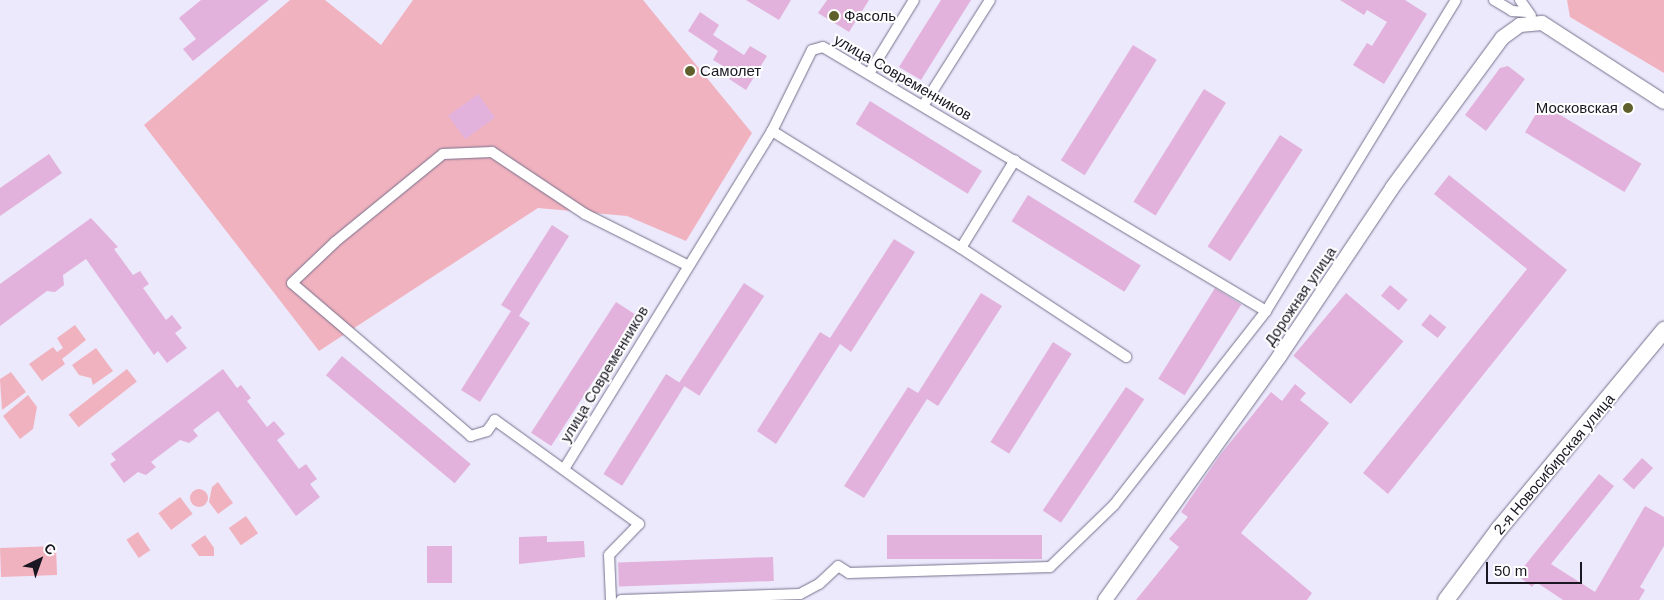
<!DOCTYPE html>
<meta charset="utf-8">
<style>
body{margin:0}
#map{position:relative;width:1664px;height:600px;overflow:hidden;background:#ece9fc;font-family:Helvetica,sans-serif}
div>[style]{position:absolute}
.green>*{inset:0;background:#f1b2bf;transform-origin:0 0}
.round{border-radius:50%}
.building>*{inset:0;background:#e2b2dc;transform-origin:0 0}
.roads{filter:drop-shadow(0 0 1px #76708c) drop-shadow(0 0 1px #76708c)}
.minor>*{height:10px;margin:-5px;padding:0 5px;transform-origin:5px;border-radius:5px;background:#fff}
.tertiary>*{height:14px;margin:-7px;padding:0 7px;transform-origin:7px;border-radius:7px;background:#fff}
.primary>*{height:16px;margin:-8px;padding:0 8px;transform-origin:8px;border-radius:8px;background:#fff}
.dots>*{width:14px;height:14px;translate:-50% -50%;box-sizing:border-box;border:2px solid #fff;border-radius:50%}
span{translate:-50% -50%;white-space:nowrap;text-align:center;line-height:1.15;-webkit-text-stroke:4px #fff;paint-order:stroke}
.poi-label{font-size:15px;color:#191722}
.left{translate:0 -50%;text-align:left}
.right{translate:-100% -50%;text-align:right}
.street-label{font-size:15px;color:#191722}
.north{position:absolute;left:15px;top:535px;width:50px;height:50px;-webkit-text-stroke:4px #fff;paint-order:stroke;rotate:42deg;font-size:14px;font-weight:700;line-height:20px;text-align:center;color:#191722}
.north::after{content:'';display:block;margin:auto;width:18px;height:22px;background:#191722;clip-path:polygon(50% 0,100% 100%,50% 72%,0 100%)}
.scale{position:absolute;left:1486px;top:562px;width:96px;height:22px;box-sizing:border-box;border:2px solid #191722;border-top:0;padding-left:6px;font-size:15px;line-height:18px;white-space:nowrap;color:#191722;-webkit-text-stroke:4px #fff;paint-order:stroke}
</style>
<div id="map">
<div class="green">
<i style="clip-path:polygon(290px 0,325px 0,381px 45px,413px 0,643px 0,752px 133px,686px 241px,627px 216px,538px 208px,319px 351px,144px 125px)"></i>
<i style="clip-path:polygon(1567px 0,1664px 0,1664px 73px,1570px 17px)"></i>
<i style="clip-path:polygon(75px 325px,86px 340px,62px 359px,65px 364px,42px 381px,29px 364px,53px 347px,57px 352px,63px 348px,57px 338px)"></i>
<i style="clip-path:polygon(96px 348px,113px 371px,93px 385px,91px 378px,79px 375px,72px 365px)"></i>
<i style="left:127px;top:369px;width:16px;height:74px;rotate:52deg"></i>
<i style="clip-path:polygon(11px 372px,26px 392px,2px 410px,0 379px)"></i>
<i style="clip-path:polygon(28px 395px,37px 407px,33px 429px,20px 439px,3px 416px)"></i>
<i style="clip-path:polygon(218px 482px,233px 503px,218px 514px,209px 502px,212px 487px)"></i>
<i class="round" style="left:190px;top:489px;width:18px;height:18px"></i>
<i style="left:180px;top:497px;width:21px;height:27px;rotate:53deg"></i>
<i style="left:246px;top:516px;width:21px;height:21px;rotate:55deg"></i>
<i style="left:138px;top:532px;width:22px;height:14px;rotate:56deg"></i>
<i style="clip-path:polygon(205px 535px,214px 548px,214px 556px,199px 556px,191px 545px)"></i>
<i style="left:56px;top:546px;width:29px;height:56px;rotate:88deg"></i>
</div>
<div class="building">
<i style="clip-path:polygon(201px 0,269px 0,193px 61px,183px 49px,196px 39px,179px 18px)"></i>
<i style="clip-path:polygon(746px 0,791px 0,779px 20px)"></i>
<i style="clip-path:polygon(827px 0,869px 0,849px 32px,818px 13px)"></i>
<i style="clip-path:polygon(941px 0,971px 0,921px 80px,899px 67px)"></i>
<i style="clip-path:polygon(1340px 0,1405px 0,1427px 14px,1384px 84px,1353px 65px,1367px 43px,1372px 46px,1387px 22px,1367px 10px,1364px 15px)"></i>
<i style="clip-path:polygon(700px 12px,719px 25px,713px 35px,744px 55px,750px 46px,767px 56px,746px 90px,729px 79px,733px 72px,713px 60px,718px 51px,688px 31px)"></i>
<i style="left:1133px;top:45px;width:28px;height:136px;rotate:32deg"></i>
<i style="clip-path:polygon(1508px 66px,1525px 79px,1486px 131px,1465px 115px,1500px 68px)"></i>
<i style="left:1204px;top:89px;width:26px;height:133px;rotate:32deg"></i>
<i style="left:478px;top:94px;width:29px;height:37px;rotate:54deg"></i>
<i style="left:870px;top:101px;width:132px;height:27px;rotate:32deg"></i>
<i style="left:1542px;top:104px;width:116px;height:33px;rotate:31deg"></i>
<i style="left:1280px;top:135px;width:27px;height:133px;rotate:33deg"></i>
<i style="clip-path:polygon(49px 154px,62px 173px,0 216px,0 188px)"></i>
<i style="clip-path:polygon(1449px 175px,1567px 270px,1388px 494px,1363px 473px,1527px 269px,1434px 194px)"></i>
<i style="left:1028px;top:195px;width:133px;height:31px;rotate:32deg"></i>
<i style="clip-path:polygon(91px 218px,118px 247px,114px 249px,133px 275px,140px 271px,149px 284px,143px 288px,166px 320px,172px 315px,182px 328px,175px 333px,187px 348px,167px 363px,158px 351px,154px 355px,86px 259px,63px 275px,64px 285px,55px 292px,47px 291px,0 326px,0 284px)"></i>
<i style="clip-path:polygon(552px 225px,569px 236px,519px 316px,530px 323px,480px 402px,461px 390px,511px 311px,501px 305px)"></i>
<i style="clip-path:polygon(894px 239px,915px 252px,851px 352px,840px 344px,776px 444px,757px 431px,820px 332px,830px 338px)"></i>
<i style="left:744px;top:283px;width:24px;height:119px;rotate:33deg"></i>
<i style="left:1390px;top:285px;width:23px;height:14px;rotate:40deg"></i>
<i style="left:1215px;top:288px;width:31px;height:107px;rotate:32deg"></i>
<i style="clip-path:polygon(981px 293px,1002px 306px,938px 406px,927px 399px,864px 498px,844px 486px,908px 387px,918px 393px)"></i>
<i style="left:1346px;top:293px;width:75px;height:82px;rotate:40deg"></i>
<i style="left:616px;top:302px;width:24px;height:156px;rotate:33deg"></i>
<i style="left:1430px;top:314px;width:21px;height:14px;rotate:39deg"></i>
<i style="left:1053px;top:342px;width:22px;height:118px;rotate:32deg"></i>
<i style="left:342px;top:356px;width:168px;height:25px;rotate:40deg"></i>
<i style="clip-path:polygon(223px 369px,237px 388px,241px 385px,251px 398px,247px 401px,267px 427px,274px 421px,285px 434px,277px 440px,299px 469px,306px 464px,317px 479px,310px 484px,320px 497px,296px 516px,218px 411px,193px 430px,198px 436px,193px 440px,189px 443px,180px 440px,151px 462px,156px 467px,146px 475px,138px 472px,124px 483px,110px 464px,116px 460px,111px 454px)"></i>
<i style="left:666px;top:374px;width:22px;height:118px;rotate:32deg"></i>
<i style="clip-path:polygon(1295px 384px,1306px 393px,1300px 400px,1329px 423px,1241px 533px,1312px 593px,1307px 600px,1136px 600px,1179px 547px,1169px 539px,1188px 517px,1181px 512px,1220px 455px,1271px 392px,1282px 401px)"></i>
<i style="left:1126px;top:387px;width:22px;height:149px;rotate:34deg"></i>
<i style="left:1642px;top:458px;width:15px;height:29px;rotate:42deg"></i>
<i style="clip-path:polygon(1599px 474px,1614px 486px,1551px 564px,1595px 592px,1645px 506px,1664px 517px,1664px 546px,1640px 587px,1645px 590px,1639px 600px,1563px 600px,1536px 582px,1532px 587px,1517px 575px)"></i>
<i style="left:1042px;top:535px;width:24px;height:155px;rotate:90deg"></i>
<i style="clip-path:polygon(547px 536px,547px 542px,584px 541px,585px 557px,519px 564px,519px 537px)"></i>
<i style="left:427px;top:546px;width:25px;height:37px"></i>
<i style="left:773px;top:557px;width:24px;height:155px;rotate:88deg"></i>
</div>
<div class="roads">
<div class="minor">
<i style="left:1494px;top:0;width:21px;rotate:31deg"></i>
<i style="left:1512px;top:11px;width:15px;rotate:4deg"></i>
<i style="left:1520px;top:0;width:19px;rotate:55deg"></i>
<i style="left:870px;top:72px;width:84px;rotate:-58.6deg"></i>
<i style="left:923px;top:106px;width:125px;rotate:-57.7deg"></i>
<i style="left:772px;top:131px;width:222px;rotate:31.8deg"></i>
<i style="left:961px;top:248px;width:198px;rotate:33.4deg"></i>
<i style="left:961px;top:248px;width:103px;rotate:-58.5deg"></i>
<i style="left:564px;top:469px;width:397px;rotate:-58.4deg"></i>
<i style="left:772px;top:131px;width:90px;rotate:-63.7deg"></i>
<i style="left:812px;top:50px;width:11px;rotate:-15deg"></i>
<i style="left:823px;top:47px;width:516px;rotate:30.79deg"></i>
<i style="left:611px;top:600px;width:45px;rotate:-92.5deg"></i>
<i style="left:609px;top:555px;width:43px;rotate:-45.9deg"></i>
<i style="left:639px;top:524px;width:178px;rotate:-144.2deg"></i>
<i style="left:495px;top:420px;width:14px;rotate:126deg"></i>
<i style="left:487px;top:431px;width:17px;rotate:163deg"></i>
<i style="left:471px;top:436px;width:235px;rotate:-139.5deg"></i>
<i style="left:292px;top:283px;width:59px;rotate:-43.6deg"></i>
<i style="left:335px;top:242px;width:139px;rotate:-39.2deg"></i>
<i style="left:443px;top:154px;width:49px;rotate:-2.3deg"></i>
<i style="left:492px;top:152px;width:112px;rotate:33.7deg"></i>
<i style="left:585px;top:214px;width:114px;rotate:26.6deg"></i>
<i style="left:621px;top:600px;width:179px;rotate:-1.9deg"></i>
<i style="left:800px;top:594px;width:21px;rotate:-28deg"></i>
<i style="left:819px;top:584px;width:26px;rotate:-43deg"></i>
<i style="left:838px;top:566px;width:13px;rotate:32deg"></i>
<i style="left:849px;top:573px;width:201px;rotate:-1.7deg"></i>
<i style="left:1050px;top:567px;width:89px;rotate:-44.1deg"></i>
<i style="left:1114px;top:505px;width:246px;rotate:-51.9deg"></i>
<i style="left:1266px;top:311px;width:364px;rotate:-58.6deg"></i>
</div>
<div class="tertiary">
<i style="left:1105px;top:600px;width:299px;rotate:-54.4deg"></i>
<i style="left:1279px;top:357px;width:203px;rotate:-56.2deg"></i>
<i style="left:1392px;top:188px;width:186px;rotate:-53.7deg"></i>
<i style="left:1502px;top:38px;width:22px;rotate:-36deg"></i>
<i style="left:1520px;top:25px;width:22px;rotate:-5deg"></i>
<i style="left:1542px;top:23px;width:145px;rotate:32.9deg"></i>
</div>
<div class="primary">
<i style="left:1446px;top:600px;width:89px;rotate:-53.3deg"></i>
<i style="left:1499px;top:529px;width:259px;rotate:-50.3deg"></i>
</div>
</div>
<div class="dots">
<i style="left:834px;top:16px;background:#5f5f2c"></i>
<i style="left:690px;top:71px;background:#5f5f2c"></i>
<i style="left:1628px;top:108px;background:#5f5f2c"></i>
</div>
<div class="poi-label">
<span class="left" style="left:844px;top:16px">Фасоль</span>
<span class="left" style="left:700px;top:71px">Самолет</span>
<span class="right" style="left:1618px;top:108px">Московская</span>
</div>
<div class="street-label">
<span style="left:903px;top:77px;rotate:30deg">улица Современников</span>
<span style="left:1300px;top:296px;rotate:-56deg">Дорожная улица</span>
<span style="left:604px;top:374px;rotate:-59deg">улица Современников</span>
<span style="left:1554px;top:464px;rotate:-50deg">2-я Новосибирская улица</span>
</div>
<div class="north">С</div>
<div class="scale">50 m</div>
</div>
